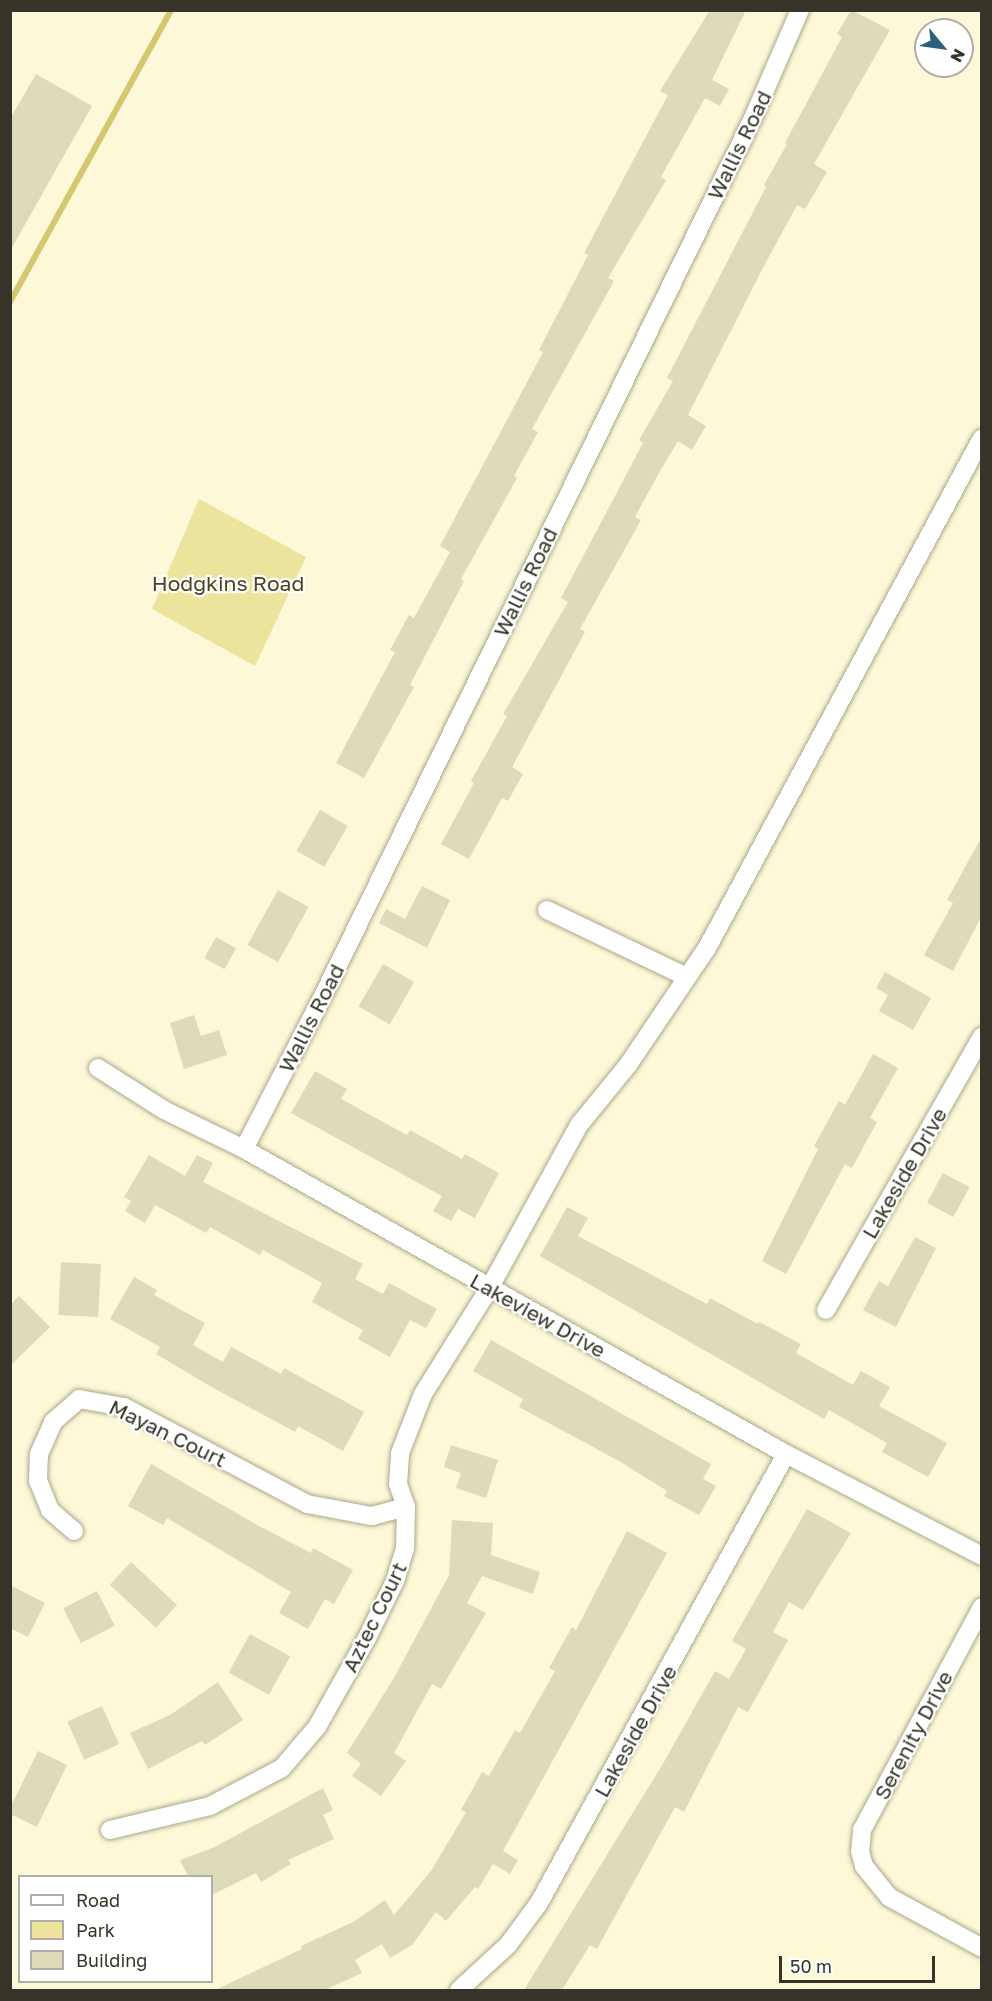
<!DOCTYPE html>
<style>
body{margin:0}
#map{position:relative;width:992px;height:2001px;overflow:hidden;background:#fcf8d8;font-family:"Golos Text",sans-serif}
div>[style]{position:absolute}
.green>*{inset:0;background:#ece39d}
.stream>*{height:6px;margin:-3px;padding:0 3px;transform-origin:3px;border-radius:3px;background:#d3c86f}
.building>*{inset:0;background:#dedbbb;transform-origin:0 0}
.roads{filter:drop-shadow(0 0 2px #aaa789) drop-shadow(0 0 2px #aaa789)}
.minor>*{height:18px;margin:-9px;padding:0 9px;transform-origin:9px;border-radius:9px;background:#fff}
span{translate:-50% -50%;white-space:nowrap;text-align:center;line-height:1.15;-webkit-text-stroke:4.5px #fff;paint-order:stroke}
.street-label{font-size:21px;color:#363428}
.park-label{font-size:21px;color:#49441e}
.frame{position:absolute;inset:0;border:12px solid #363428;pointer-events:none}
.legend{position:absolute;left:18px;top:1875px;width:195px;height:108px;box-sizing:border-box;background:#fff;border:2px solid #afaea9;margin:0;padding:8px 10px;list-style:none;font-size:18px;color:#363428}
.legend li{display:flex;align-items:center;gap:12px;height:30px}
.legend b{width:30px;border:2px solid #afaea9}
.north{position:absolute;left:914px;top:18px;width:60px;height:60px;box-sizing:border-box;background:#fff;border:2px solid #afaea9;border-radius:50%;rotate:119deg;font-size:16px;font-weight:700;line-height:24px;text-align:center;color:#363428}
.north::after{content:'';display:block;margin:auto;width:21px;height:27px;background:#2e617e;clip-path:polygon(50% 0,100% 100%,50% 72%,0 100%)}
.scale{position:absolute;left:779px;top:1956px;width:156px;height:27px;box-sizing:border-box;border:3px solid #363428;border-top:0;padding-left:8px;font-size:18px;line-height:21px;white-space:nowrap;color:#363428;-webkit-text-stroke:4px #fff;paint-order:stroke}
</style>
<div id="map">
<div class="green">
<i style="clip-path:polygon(199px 499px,306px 557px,255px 666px,152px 609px)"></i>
</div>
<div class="stream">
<i style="left:10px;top:302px;width:333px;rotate:-61.1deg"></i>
</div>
<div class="building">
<i style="clip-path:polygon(710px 10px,746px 10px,712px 80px,729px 89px,720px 106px,705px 98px,661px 177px,666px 180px,608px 278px,614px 281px,532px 429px,538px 432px,514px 476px,517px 478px,461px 579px,464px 581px,410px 685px,414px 687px,364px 778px,336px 763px,395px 652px,390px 650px,409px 615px,414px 618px,450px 552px,440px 546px,543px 352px,539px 350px,588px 255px,584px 253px,668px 95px,660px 91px)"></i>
<i style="clip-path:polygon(851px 10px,890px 30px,814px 164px,827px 172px,805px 209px,797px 205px,764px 266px,688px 415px,706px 426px,692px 450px,678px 441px,660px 471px,635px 517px,641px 520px,580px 629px,585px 632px,512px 767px,523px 774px,508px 801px,502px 798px,469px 859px,441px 844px,474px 783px,471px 781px,507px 716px,503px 714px,568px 602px,561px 598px,643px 443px,639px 440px,673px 381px,667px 378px,766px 187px,764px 185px,787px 144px,785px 143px,842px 37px,837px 34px)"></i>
<i style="clip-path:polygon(36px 74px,92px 106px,10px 251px,10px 119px)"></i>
<i style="left:320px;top:810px;width:32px;height:47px;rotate:30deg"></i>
<i style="clip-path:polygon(981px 838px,981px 917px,953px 971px,924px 955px,953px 903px,947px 900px)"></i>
<i style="clip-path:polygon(422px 886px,450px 900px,427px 948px,379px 923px,386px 909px,405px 919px)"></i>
<i style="left:278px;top:890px;width:35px;height:63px;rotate:29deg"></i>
<i style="left:216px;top:937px;width:23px;height:24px;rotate:29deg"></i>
<i style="left:383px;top:964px;width:36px;height:49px;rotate:30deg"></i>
<i style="clip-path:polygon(885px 972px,931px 998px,913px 1030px,879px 1011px,888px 995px,876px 988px)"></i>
<i style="clip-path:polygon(194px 1015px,201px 1036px,219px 1030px,227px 1055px,184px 1069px,170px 1023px)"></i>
<i style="clip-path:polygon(873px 1054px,898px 1068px,870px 1118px,877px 1122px,852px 1168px,845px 1164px,786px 1274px,762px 1261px,818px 1149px,814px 1146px,839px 1101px,845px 1105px)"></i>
<i style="clip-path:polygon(315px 1071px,347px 1089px,341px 1099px,407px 1135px,410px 1130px,462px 1159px,465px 1154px,499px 1173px,475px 1218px,458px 1209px,451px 1221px,433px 1211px,442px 1196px,291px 1113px)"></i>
<i style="clip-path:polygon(149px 1155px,185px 1176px,197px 1155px,213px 1163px,203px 1182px,363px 1264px,355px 1279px,383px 1294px,389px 1283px,437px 1309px,426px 1328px,410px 1320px,390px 1357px,358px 1339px,363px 1330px,312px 1302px,322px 1283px,263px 1250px,260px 1255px,210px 1227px,206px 1233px,155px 1205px,145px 1223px,125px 1211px,131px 1201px,124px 1197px)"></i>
<i style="left:943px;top:1173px;width:30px;height:34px;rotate:28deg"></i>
<i style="clip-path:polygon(567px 1207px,588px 1218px,578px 1236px,707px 1304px,710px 1298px,758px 1324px,759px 1322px,801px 1344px,796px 1353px,853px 1385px,861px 1371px,890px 1387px,879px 1406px,947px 1443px,928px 1477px,882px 1452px,887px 1443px,829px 1410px,824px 1419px,540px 1256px)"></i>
<i style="clip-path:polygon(915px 1237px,936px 1248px,896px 1327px,863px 1310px,879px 1281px,888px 1286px)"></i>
<i style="left:61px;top:1262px;width:40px;height:53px;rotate:3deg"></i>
<i style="clip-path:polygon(134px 1277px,157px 1290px,154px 1295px,205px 1323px,193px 1345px,223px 1362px,231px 1347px,281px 1374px,284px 1368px,364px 1412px,343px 1451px,298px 1426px,295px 1432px,210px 1386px,156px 1354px,160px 1347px,110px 1319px)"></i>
<i style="clip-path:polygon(19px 1296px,50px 1327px,10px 1366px,10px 1305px)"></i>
<i style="clip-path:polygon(491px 1340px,711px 1464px,703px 1479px,716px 1486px,699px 1515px,664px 1496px,667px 1491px,619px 1461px,519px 1407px,523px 1399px,473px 1371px)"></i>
<i style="clip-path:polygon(451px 1445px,498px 1460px,486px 1498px,456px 1488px,461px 1473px,444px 1467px)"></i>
<i style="clip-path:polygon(151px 1464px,259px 1526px,311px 1553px,313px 1548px,353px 1570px,334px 1604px,325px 1599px,308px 1629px,279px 1613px,291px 1592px,167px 1518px,163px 1525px,128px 1506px)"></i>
<i style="clip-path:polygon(807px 1509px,851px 1533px,803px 1610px,789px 1602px,773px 1632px,788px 1640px,748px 1712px,738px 1707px,684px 1812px,675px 1807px,597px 1949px,590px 1945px,562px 1990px,524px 1990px,664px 1762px,715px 1671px,729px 1679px,746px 1649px,732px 1641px)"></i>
<i style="clip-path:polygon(452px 1520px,493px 1523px,491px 1555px,540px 1572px,533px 1594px,482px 1576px,467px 1603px,486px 1613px,441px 1689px,432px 1684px,394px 1753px,406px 1761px,381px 1796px,352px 1776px,361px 1764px,347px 1753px,394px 1678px,449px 1575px)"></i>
<i style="clip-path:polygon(627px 1531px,667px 1553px,503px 1851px,518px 1860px,510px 1874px,493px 1864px,478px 1889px,475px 1887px,446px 1921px,436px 1912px,412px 1945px,390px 1958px,382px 1944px,355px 1960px,362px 1973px,325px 1990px,215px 1990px,302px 1949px,301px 1946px,353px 1922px,385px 1900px,394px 1915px,431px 1871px,466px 1812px,461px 1810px,482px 1772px,489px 1776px,515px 1730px,520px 1733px,555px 1671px,549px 1668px,572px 1627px,576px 1630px)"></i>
<i style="left:131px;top:1562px;width:63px;height:31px;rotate:43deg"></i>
<i style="clip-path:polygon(10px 1585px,45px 1603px,28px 1637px,10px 1628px)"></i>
<i style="left:97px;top:1591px;width:39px;height:38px;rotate:63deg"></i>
<i style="left:250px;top:1634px;width:46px;height:44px;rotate:29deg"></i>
<i style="clip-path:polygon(218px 1682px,243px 1720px,205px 1745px,202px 1741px,148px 1769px,130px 1733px,170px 1715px)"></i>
<i style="left:102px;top:1706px;width:42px;height:38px;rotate:66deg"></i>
<i style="clip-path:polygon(38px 1751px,67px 1765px,37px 1827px,10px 1814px,10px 1808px)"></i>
<i style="clip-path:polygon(323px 1788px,333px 1810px,323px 1815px,334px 1839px,288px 1860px,291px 1864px,261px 1882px,256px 1873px,212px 1895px,212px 1876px,188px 1876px,180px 1860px,215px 1847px)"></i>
</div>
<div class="roads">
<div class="minor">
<i style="left:547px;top:910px;width:155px;rotate:25.6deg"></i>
<i style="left:98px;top:1068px;width:78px;rotate:32.5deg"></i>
<i style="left:164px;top:1110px;width:89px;rotate:26deg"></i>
<i style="left:244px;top:1149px;width:622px;rotate:29.37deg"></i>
<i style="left:786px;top:1454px;width:221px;rotate:27.5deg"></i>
<i style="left:244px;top:1149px;width:168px;rotate:-62.7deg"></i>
<i style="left:321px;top:1000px;width:982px;rotate:-63.9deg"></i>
<i style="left:753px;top:118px;width:118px;rotate:-66.5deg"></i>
<i style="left:826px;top:1310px;width:315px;rotate:-60.3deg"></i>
<i style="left:74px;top:1531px;width:32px;rotate:-139deg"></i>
<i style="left:50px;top:1510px;width:31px;rotate:-112deg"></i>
<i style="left:38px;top:1481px;width:27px;rotate:-88deg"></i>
<i style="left:39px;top:1454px;width:35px;rotate:-66deg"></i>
<i style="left:53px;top:1422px;width:35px;rotate:-41deg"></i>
<i style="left:79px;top:1399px;width:46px;rotate:10.1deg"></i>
<i style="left:124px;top:1407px;width:207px;rotate:27.9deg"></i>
<i style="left:307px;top:1504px;width:66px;rotate:10.5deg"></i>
<i style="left:372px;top:1516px;width:35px;rotate:-15deg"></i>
<i style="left:982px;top:1607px;width:253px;rotate:118.3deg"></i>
<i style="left:862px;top:1830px;width:21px;rotate:95deg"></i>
<i style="left:860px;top:1851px;width:16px;rotate:75deg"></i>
<i style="left:864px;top:1866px;width:40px;rotate:51deg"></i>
<i style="left:889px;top:1897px;width:106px;rotate:28.7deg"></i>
<i style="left:110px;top:1830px;width:103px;rotate:-13.5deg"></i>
<i style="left:210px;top:1806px;width:81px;rotate:-27.8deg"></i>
<i style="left:282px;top:1768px;width:54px;rotate:-49.5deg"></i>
<i style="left:317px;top:1727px;width:102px;rotate:-60.7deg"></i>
<i style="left:367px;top:1638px;width:64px;rotate:-63.8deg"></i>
<i style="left:395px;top:1581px;width:34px;rotate:-73deg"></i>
<i style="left:405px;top:1549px;width:42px;rotate:-88.6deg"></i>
<i style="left:406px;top:1507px;width:24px;rotate:-109deg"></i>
<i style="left:398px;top:1484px;width:31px;rotate:-86deg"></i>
<i style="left:400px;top:1453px;width:63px;rotate:-68.7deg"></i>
<i style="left:423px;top:1394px;width:126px;rotate:-57.9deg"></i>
<i style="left:490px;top:1287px;width:185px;rotate:-61.2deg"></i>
<i style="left:579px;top:1125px;width:77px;rotate:-50.8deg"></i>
<i style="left:628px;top:1065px;width:141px;rotate:-56deg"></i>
<i style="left:707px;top:948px;width:579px;rotate:-61.67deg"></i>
<i style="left:459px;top:1990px;width:67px;rotate:-42.6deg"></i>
<i style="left:508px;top:1945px;width:52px;rotate:-53.6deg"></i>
<i style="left:539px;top:1903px;width:512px;rotate:-61.18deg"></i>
</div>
</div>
<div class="street-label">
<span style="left:739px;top:145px;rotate:-64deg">Wallis Road</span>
<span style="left:525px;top:582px;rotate:-64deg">Wallis Road</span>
<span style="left:311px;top:1018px;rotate:-63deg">Wallis Road</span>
<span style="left:904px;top:1173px;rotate:-60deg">Lakeside Drive</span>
<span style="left:538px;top:1315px;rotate:29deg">Lakeview Drive</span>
<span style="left:168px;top:1433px;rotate:26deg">Mayan Court</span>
<span style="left:374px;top:1617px;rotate:-64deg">Aztec Court</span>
<span style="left:635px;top:1731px;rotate:-61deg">Lakeside Drive</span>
<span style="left:913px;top:1735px;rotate:-62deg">Serenity Drive</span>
</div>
<div class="park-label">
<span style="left:228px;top:583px">Hodgkins Road</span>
</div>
<div class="frame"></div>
<ul class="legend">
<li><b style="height:8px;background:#fff"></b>Road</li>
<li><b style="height:16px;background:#ece39d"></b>Park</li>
<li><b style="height:16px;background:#dedbbb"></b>Building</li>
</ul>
<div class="north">N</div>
<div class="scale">50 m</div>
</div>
